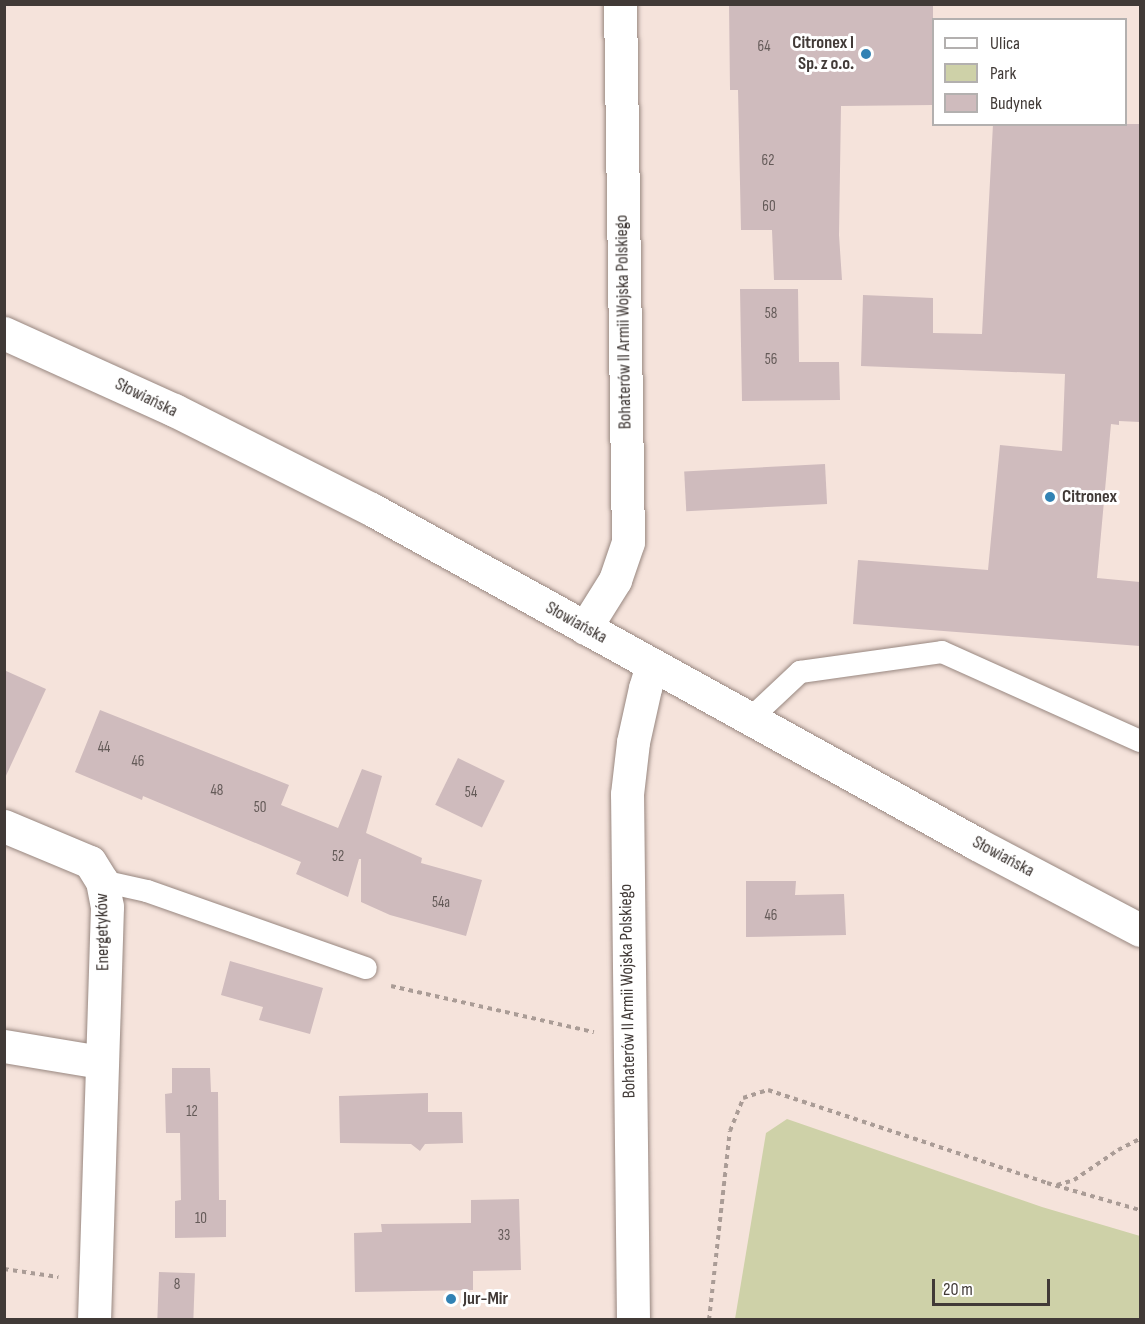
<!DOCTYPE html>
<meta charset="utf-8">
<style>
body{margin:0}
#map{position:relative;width:1145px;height:1324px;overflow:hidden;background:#f5e3db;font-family:"Sofia Sans Condensed",sans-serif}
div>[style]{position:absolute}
.green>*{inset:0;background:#ced1a8}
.building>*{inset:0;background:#cfbbbd;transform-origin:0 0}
.path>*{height:4px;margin-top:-2px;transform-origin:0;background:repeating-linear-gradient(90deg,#aa9c96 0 4.5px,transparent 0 9px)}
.roads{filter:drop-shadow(0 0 2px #988780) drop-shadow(0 0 2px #988780)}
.service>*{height:22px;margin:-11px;padding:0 11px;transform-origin:11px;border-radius:11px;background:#fff}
.minor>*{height:33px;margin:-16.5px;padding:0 16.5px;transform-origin:16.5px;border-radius:16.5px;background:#fff}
.tertiary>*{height:33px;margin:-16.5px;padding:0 16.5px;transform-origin:16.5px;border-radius:16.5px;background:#fff}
.dots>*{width:16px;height:16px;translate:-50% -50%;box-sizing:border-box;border:3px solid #fff;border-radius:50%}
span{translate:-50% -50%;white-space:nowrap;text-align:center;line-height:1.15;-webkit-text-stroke:6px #fff;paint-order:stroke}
.number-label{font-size:15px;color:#645a58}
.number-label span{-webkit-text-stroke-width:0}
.poi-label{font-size:18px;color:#413a37;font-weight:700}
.right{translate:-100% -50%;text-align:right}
.left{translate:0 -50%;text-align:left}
.street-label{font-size:18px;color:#413a37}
.frame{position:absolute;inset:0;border:6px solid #413a37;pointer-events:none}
.legend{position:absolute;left:932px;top:18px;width:195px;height:108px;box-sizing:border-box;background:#fff;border:2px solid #b3b0af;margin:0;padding:8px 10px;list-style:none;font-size:18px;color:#413a37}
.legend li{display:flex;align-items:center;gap:12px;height:30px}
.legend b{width:30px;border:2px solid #b3b0af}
.scale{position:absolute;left:932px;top:1279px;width:118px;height:27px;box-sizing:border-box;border:3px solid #413a37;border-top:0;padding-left:8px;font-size:18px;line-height:21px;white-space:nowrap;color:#413a37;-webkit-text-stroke:4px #fff;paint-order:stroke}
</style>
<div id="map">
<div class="green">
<i style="clip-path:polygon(787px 1119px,1042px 1207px,1140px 1236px,1140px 1319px,735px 1319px,766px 1133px)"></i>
</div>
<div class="building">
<i style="clip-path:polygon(729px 4px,933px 4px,933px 105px,841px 106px,839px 235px,842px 280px,774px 280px,772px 230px,741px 230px,738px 90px,730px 90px)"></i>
<i style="clip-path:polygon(993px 124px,1140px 124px,1140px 422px,1119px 421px,1119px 425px,1111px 424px,1097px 578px,1140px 582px,1140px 646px,853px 624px,858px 560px,988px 570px,1000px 445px,1062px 451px,1065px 374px,861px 366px,863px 295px,933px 298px,933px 333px,982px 334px)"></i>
<i style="clip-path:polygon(740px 289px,798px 289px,799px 362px,839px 362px,840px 400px,742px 401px)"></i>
<i style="left:825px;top:464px;width:40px;height:141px;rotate:87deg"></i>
<i style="clip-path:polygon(4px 670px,46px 689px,4px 780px)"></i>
<i style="clip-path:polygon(100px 710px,289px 785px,281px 805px,338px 828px,362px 769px,382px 776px,366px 833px,422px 858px,421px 863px,482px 880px,466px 936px,390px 915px,361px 902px,361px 859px,359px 859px,348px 897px,296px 874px,301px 862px,143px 796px,142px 800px,75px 772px)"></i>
<i style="left:458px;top:758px;width:52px;height:52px;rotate:26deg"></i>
<i style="clip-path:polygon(746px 881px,796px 881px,795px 895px,844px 894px,846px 935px,746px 937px)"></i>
<i style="clip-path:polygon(230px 961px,323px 988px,310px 1034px,259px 1020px,263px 1007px,221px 995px)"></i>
<i style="clip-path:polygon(172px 1068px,210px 1068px,211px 1092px,218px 1092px,219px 1200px,226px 1200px,226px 1237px,175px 1238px,175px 1201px,181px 1200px,180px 1133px,166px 1133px,165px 1094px,172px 1093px)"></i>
<i style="clip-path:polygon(428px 1093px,428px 1112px,462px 1112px,463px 1143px,425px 1144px,420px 1151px,411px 1144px,340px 1143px,339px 1096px)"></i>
<i style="clip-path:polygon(519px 1199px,521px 1270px,473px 1271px,473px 1290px,355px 1292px,354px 1233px,382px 1232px,381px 1224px,471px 1223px,471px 1200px)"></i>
<i style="left:159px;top:1272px;width:36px;height:48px;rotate:2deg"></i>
</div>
<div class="path">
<i style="left:391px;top:986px;width:208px;rotate:12.8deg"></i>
<i style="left:1057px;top:1185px;width:18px;rotate:-16deg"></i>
<i style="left:1074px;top:1180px;width:53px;rotate:-34.3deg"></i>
<i style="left:1118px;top:1150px;width:25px;rotate:-27deg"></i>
<i style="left:4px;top:1269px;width:55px;rotate:8.4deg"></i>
<i style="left:709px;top:1320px;width:190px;rotate:-83.7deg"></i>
<i style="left:730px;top:1131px;width:35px;rotate:-68deg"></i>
<i style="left:743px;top:1098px;width:26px;rotate:-18deg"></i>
<i style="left:768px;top:1090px;width:294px;rotate:18.4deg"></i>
<i style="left:1047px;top:1183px;width:97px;rotate:16.2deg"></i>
</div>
<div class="roads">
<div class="service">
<i style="left:750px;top:719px;width:69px;rotate:-43.2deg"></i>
<i style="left:800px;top:672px;width:143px;rotate:-8deg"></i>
<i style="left:942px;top:652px;width:217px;rotate:24.2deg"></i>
<i style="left:102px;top:881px;width:46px;rotate:12.5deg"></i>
<i style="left:147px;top:891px;width:232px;rotate:19.4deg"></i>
</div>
<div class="minor">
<i style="left:585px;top:628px;width:57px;rotate:-58deg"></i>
<i style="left:615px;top:580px;width:40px;rotate:-71.1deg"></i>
<i style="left:628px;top:542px;width:538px;rotate:-90.85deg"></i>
<i style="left:4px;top:826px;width:93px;rotate:22.7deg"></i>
<i style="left:90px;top:862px;width:22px;rotate:58deg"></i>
<i style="left:102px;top:881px;width:26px;rotate:79deg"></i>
<i style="left:107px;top:907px;width:413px;rotate:91.8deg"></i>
<i style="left:4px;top:1046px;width:98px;rotate:9.4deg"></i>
</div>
<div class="tertiary">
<i style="left:4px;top:333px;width:187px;rotate:24.4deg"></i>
<i style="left:174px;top:410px;width:220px;rotate:26.7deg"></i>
<i style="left:371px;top:509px;width:692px;rotate:28.93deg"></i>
<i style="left:977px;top:844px;width:184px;rotate:27.8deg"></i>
<i style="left:633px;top:1320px;width:526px;rotate:-90.65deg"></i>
<i style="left:627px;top:794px;width:52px;rotate:-83.4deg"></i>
<i style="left:633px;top:742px;width:55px;rotate:-77.5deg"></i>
<i style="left:645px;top:688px;width:24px;rotate:-73deg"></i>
</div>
</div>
<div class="dots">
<i style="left:866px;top:54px;background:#3282b4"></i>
<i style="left:1050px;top:497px;background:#3282b4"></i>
<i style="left:451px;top:1299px;background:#3282b4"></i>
</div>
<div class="number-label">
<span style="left:764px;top:47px">64</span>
<span style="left:768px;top:161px">62</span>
<span style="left:769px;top:207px">60</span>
<span style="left:771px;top:314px">58</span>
<span style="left:771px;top:360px">56</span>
<span style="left:104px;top:748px">44</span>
<span style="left:138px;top:762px">46</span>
<span style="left:217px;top:791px">48</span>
<span style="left:471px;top:793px">54</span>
<span style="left:260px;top:808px">50</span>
<span style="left:338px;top:857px">52</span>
<span style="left:441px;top:903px">54a</span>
<span style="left:771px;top:916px">46</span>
<span style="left:192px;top:1112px">12</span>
<span style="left:201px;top:1219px">10</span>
<span style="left:504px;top:1236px">33</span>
<span style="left:177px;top:1285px">8</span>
</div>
<div class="poi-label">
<span class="right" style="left:854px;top:54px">Citronex I<br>Sp. z o.o.</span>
<span class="left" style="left:1062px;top:497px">Citronex</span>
<span class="left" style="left:463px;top:1299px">Jur-Mir</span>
</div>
<div class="street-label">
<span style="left:624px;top:322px;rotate:-91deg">Bohaterów II Armii Wojska Polskiego</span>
<span style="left:146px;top:398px;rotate:26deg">Słowiańska</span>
<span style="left:576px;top:623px;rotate:29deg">Słowiańska</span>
<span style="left:1003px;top:857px;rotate:28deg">Słowiańska</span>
<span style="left:103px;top:932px;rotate:-91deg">Energetyków</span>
<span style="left:628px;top:991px;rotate:-91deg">Bohaterów II Armii Wojska Polskiego</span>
</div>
<div class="frame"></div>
<ul class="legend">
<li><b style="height:8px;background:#fff"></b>Ulica</li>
<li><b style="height:16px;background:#ced1a8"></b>Park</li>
<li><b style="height:16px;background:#cfbbbd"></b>Budynek</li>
</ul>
<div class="scale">20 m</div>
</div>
